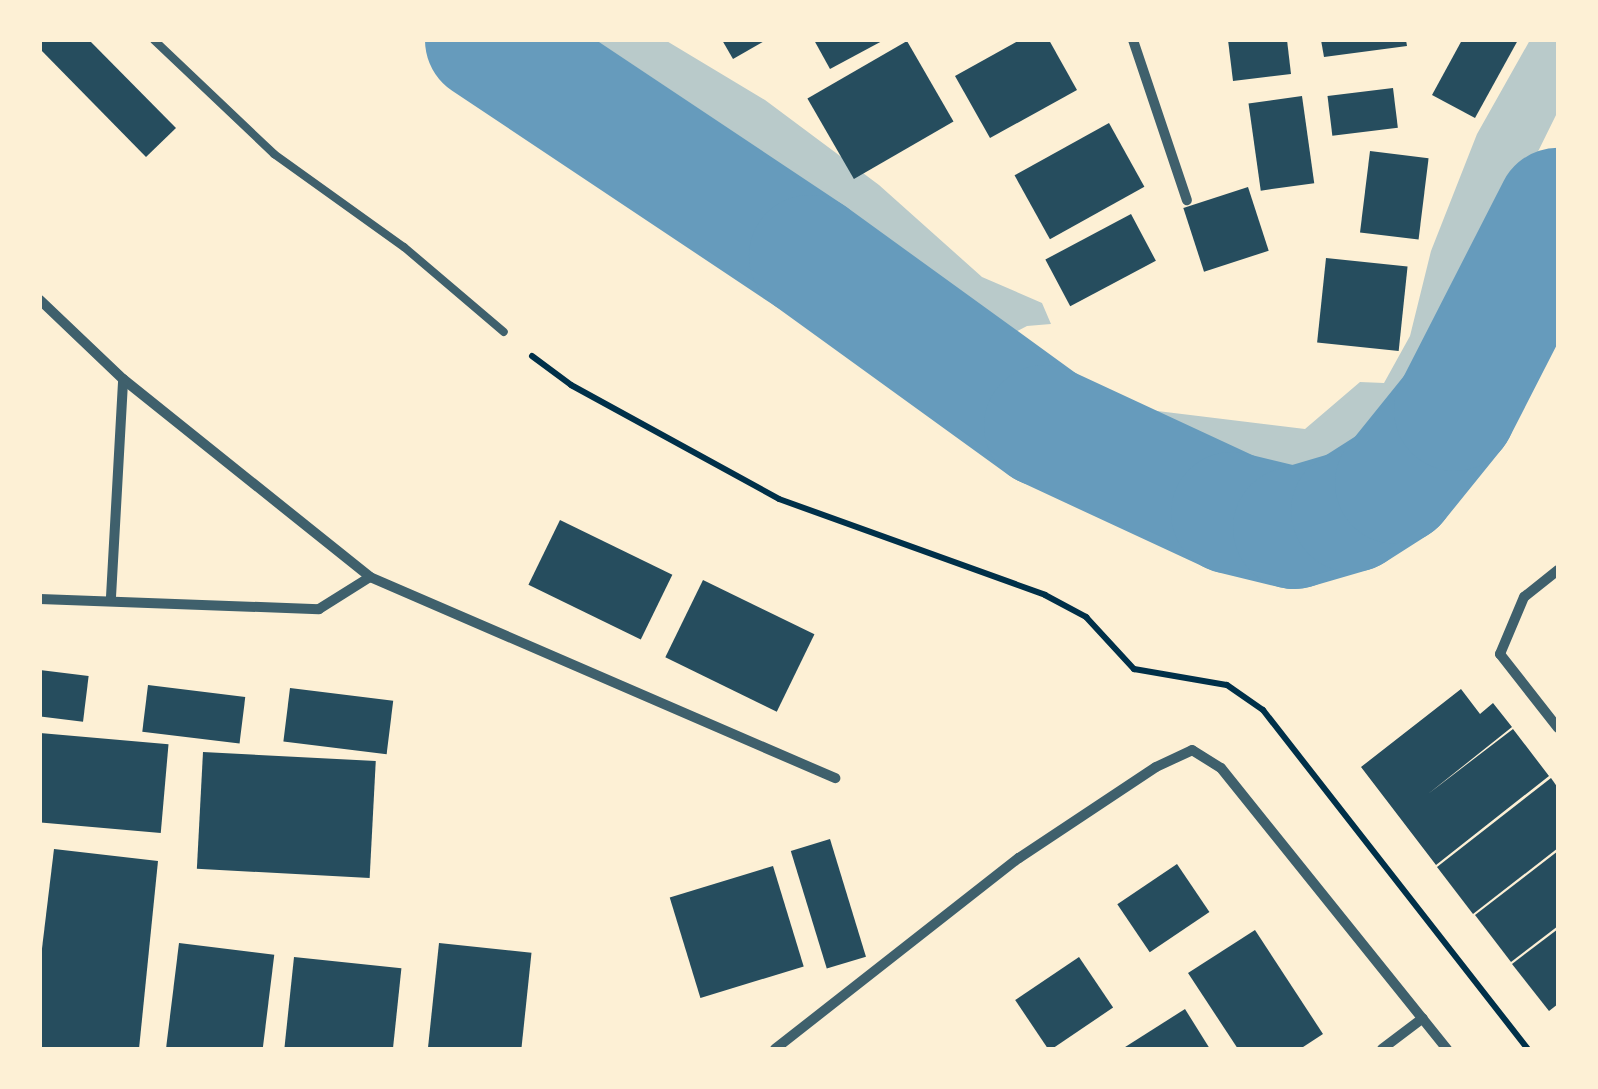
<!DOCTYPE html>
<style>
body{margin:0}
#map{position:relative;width:1598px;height:1089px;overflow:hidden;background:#fdf0d5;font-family:"DM Sans",sans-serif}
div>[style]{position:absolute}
.green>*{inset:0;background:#b9caca}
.river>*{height:122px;margin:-61px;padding:0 61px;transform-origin:61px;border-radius:61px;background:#669bbc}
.building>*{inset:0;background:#264d5e;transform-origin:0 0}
.path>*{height:6px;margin:-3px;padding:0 3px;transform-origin:3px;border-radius:3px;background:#003049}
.service>*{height:8px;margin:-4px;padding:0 4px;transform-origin:4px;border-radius:4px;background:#3f606c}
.minor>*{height:10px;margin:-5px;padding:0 5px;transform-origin:5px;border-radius:5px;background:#3f606c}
span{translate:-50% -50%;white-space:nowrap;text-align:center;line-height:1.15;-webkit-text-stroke:9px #fdf0d5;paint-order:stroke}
.frame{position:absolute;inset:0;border:42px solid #fdf0d5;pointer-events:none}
</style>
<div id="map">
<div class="green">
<i style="clip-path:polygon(556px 40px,665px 40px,765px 100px,879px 185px,982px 277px,1042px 303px,1051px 324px,1027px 326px,998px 341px,832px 222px)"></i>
<i style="clip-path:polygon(1530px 40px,1558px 40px,1558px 111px,1435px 361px,1369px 452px,1335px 474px,1293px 486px,1246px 474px,1092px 403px,1305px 429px,1360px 382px,1384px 383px,1410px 336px,1431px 251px,1477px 134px)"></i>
</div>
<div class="river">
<i style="left:486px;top:40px;width:389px;rotate:33.7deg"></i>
<i style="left:810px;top:256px;width:290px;rotate:35.9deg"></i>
<i style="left:1045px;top:426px;width:206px;rotate:24.9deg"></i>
<i style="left:1232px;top:513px;width:64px;rotate:13.6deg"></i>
<i style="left:1294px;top:528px;width:60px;rotate:-16.3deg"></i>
<i style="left:1352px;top:511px;width:52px;rotate:-32.5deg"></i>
<i style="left:1396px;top:483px;width:94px;rotate:-51.1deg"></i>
<i style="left:1455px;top:410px;width:226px;rotate:-62.9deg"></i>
</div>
<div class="building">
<i style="clip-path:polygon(40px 40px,89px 40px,176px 128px,146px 157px,40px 49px)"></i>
<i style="clip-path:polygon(722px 40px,766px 40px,733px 59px)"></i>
<i style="clip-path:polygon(814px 40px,884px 40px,830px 69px)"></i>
<i style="clip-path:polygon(1020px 40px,1049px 40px,1077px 90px,990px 138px,955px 76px)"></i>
<i style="clip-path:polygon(1228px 40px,1287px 40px,1291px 74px,1233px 81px)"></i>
<i style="clip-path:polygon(1321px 40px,1406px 40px,1407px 46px,1324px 57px)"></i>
<i style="clip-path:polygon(1462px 40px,1518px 40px,1475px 118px,1432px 95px)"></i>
<i style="left:907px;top:41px;width:93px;height:115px;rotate:60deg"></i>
<i style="left:1393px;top:88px;width:40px;height:66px;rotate:83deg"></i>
<i style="left:1302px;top:96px;width:88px;height:54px;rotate:82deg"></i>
<i style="left:1109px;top:123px;width:73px;height:108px;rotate:61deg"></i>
<i style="left:1370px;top:151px;width:59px;height:82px;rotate:7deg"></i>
<i style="left:1248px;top:187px;width:67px;height:68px;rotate:72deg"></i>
<i style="left:1131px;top:214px;width:53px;height:97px;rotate:62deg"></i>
<i style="left:1326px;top:258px;width:82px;height:85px;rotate:6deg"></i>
<i style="left:560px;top:520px;width:125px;height:72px;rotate:26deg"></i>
<i style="left:703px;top:580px;width:124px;height:86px;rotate:26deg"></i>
<i style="left:40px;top:670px;width:49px;height:46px;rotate:7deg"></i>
<i style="left:148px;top:685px;width:98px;height:47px;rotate:7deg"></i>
<i style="left:290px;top:688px;width:104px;height:54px;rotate:7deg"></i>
<i style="clip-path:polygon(1461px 689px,1480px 714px,1493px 703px,1512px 727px,1428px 794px,1513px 729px,1549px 776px,1436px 865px,1361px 767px)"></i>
<i style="left:40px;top:733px;width:129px;height:89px;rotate:5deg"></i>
<i style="left:203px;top:752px;width:173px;height:117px;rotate:3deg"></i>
<i style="clip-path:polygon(1551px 778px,1558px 788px,1558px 848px,1473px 914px,1437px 867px)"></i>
<i style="left:830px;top:839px;width:123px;height:41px;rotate:73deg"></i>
<i style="clip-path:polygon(54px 849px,158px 861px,139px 1049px,40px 1049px,40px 965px)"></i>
<i style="clip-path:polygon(1558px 851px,1558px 926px,1511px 962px,1475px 915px)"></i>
<i style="left:1177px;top:864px;width:58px;height:72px;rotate:56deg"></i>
<i style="left:773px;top:866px;width:105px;height:108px;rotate:73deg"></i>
<i style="clip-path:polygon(1558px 929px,1558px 1004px,1549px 1011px,1512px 964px)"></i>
<i style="clip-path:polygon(1255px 930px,1323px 1034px,1300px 1049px,1238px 1049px,1188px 973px)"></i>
<i style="left:179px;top:943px;width:96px;height:106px;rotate:7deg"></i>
<i style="left:439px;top:943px;width:93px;height:107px;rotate:6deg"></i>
<i style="left:294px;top:957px;width:108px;height:92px;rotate:6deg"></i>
<i style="left:1079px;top:957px;width:61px;height:77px;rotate:56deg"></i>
<i style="clip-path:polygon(1185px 1009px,1210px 1049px,1122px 1049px)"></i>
</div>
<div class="path">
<i style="left:532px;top:356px;width:49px;rotate:36.6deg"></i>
<i style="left:571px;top:385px;width:237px;rotate:28.7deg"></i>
<i style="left:779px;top:499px;width:283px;rotate:19.8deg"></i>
<i style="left:1045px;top:595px;width:47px;rotate:28.2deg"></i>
<i style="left:1086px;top:617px;width:71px;rotate:47.3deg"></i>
<i style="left:1134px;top:669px;width:94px;rotate:9.8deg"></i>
<i style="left:1227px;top:685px;width:44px;rotate:34.8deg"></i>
<i style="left:1263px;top:710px;width:430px;rotate:52deg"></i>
</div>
<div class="service">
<i style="left:154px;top:40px;width:166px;rotate:43.5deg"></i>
<i style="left:274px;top:154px;width:160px;rotate:35.6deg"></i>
<i style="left:404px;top:247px;width:131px;rotate:40.4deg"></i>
</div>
<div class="minor">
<i style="left:1133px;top:40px;width:169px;rotate:71.4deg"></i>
<i style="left:40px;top:300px;width:115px;rotate:43.6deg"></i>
<i style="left:123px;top:379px;width:317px;rotate:38.7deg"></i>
<i style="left:370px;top:577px;width:507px;rotate:23.38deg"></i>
<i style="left:1558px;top:570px;width:43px;rotate:141.5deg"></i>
<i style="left:1524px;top:597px;width:62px;rotate:112.8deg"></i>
<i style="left:1500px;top:654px;width:94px;rotate:51.9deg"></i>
<i style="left:111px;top:597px;width:218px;rotate:-86.8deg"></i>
<i style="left:40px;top:599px;width:279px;rotate:2.1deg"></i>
<i style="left:319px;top:609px;width:60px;rotate:-32.1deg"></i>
<i style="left:775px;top:1049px;width:310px;rotate:-38.1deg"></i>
<i style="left:1019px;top:858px;width:164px;rotate:-33.6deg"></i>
<i style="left:1156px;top:767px;width:40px;rotate:-25deg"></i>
<i style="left:1192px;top:750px;width:34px;rotate:32deg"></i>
<i style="left:1221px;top:768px;width:361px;rotate:51.2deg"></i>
<i style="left:1382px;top:1049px;width:51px;rotate:-37.1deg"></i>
</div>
<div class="frame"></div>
</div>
